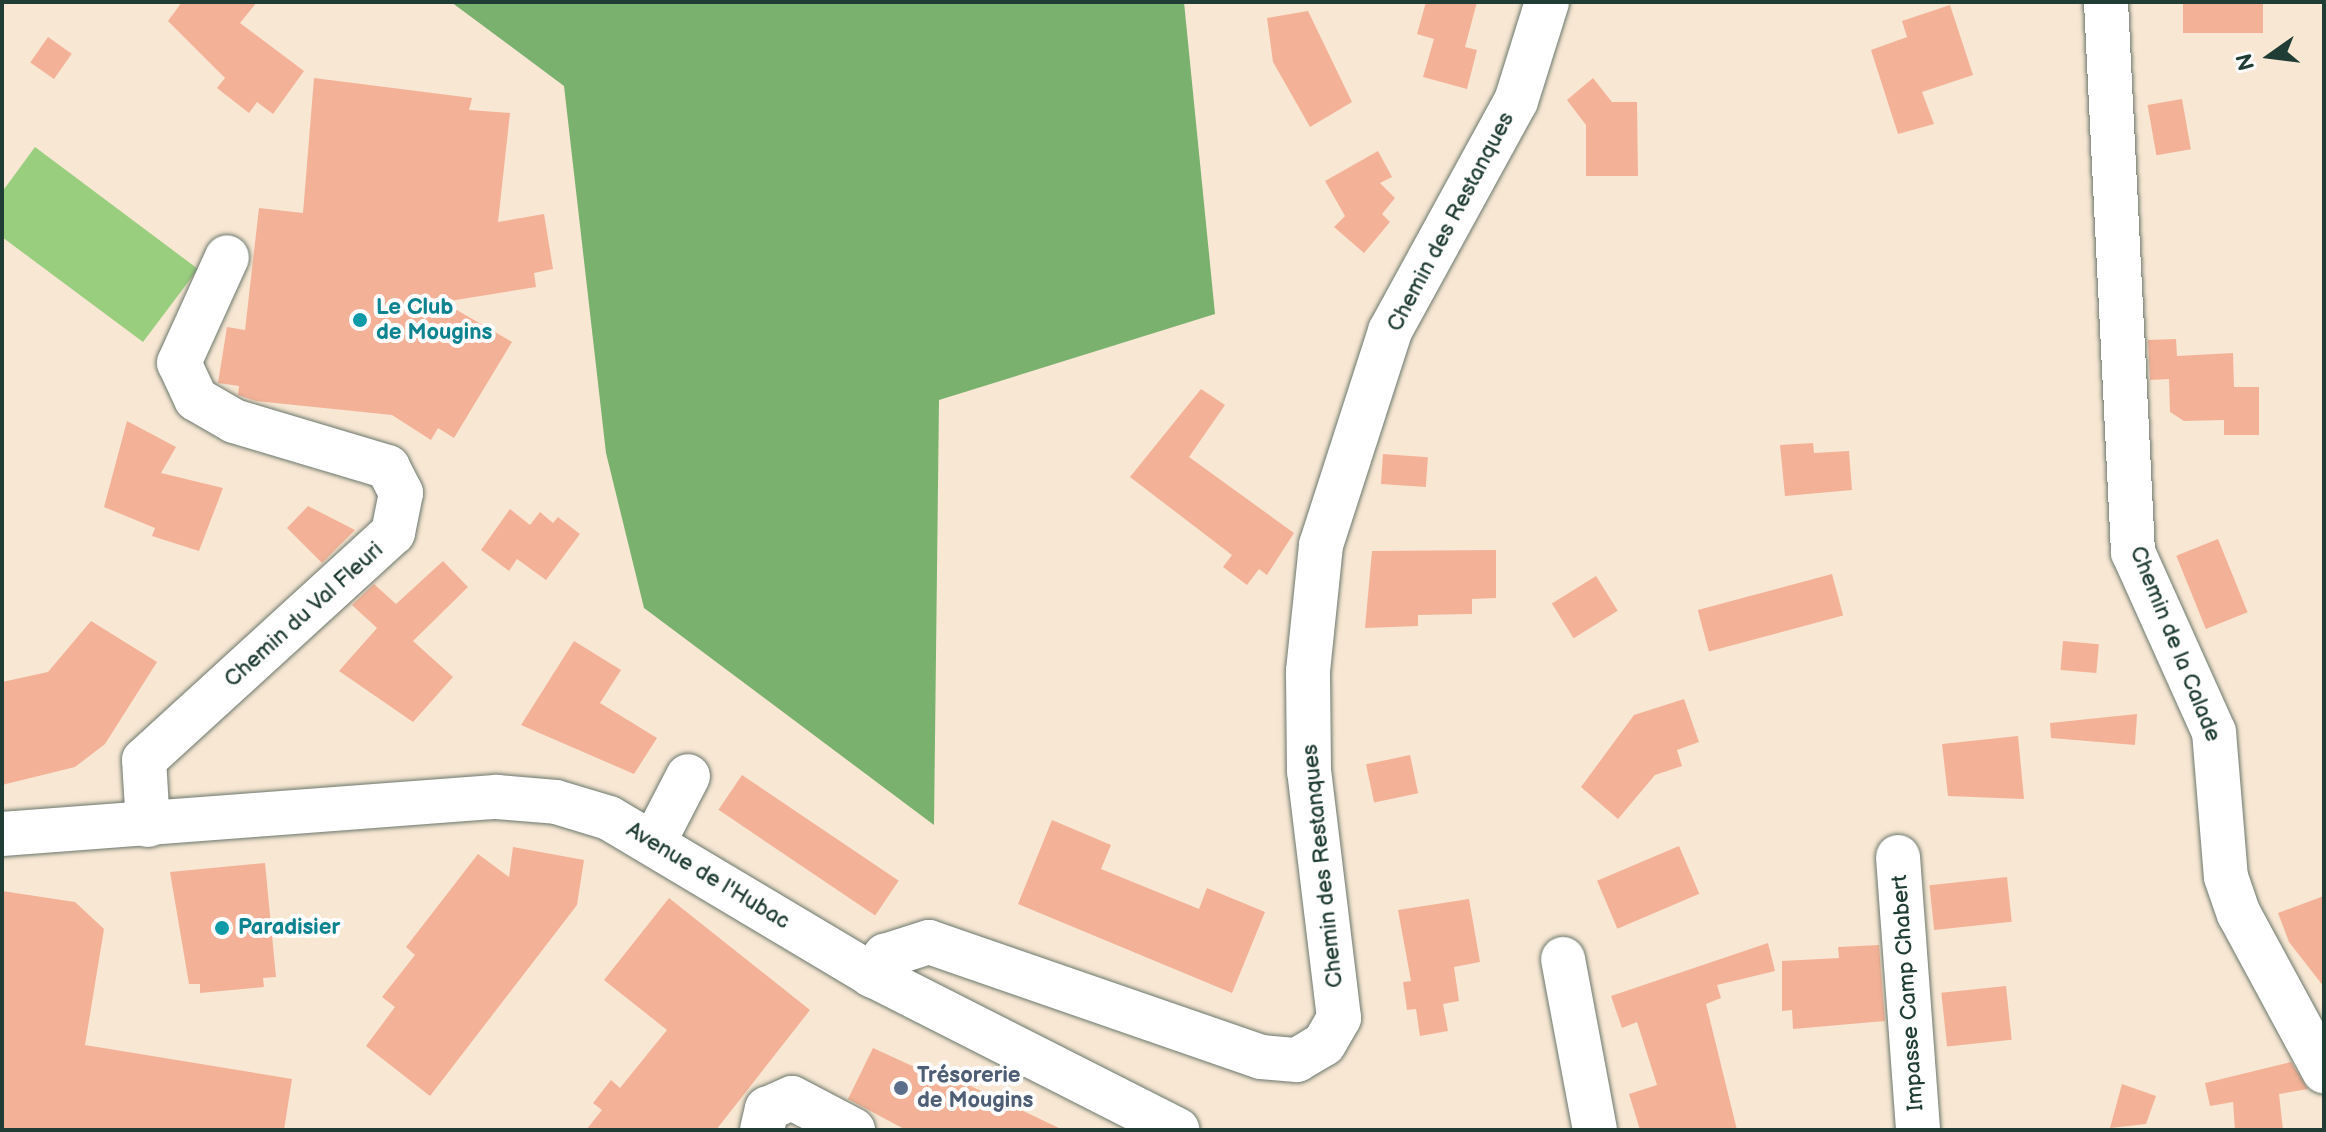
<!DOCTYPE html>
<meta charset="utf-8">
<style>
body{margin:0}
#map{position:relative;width:2326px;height:1132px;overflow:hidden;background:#f8e7d3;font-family:"Balsamiq Sans",sans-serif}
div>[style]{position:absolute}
.green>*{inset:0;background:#9ace7f}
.forest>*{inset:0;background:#7bb16e}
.building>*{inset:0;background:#f3b297;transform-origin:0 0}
.roads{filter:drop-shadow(0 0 2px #6b786c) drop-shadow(0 0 2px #6b786c)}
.minor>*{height:44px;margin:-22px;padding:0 22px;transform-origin:22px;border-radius:22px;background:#fff}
.dots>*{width:22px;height:22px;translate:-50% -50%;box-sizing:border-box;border:4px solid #fff;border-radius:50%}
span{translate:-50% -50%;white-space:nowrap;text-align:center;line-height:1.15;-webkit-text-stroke:8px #fff;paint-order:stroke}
.street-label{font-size:22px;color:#1f3d34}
.culture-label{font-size:22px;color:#0d838f;font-weight:700}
.left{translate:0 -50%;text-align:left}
.service-label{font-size:22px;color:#4e5e75;font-weight:700}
.frame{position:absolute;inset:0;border:4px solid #1f3d34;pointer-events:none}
.north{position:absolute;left:2230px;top:16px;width:80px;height:80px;-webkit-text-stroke:6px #fff;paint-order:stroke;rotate:256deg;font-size:22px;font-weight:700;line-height:32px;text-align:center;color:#1f3d34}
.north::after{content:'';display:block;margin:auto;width:28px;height:36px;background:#1f3d34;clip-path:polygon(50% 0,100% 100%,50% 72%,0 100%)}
</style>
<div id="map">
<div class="green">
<i style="clip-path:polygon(35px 147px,198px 269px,143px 342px,2px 237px,2px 192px)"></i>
</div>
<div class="forest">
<i style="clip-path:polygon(451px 2px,1184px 2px,1215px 314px,939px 400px,934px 825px,644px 608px,606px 453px,564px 86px)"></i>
</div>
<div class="building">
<i style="clip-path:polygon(182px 2px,257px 2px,240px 23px,304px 71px,273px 114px,257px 102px,249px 113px,217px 88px,225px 78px,168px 21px)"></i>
<i style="clip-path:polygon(1426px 2px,1477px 2px,1465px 47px,1477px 50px,1467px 89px,1423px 77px,1434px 39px,1417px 34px)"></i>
<i style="left:2183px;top:2px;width:80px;height:31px"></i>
<i style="clip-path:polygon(1950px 5px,1973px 75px,1922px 92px,1934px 124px,1898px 134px,1871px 50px,1907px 37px,1902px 21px)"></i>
<i style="clip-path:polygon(1308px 11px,1352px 102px,1310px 127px,1273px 62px,1267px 18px)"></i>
<i style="left:48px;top:37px;width:29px;height:31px;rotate:35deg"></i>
<i style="clip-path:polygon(314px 78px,472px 98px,469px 110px,510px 113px,498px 222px,544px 214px,553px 269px,534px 273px,536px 287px,443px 302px,512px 342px,454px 438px,438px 428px,431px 440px,392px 415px,256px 401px,238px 395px,239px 386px,218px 383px,227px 327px,245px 330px,259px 208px,303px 213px)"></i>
<i style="clip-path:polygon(1593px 78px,1612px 102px,1637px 102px,1638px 176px,1586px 176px,1586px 125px,1567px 100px)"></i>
<i style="left:2182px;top:99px;width:51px;height:35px;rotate:80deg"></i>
<i style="clip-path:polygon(1378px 151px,1392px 177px,1380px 183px,1395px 198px,1382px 214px,1390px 222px,1364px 253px,1334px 227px,1345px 216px,1325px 181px)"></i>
<i style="clip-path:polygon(2176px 339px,2177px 356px,2233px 353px,2234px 387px,2259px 387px,2259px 435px,2224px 435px,2224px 420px,2184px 421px,2170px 412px,2169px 379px,2150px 380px,2148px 340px)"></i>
<i style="clip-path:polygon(1201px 389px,1225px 405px,1189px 457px,1294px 533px,1267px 575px,1259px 569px,1247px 585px,1223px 567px,1232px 555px,1130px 477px)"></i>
<i style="clip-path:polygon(127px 421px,176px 447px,161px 473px,223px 488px,199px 551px,152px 536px,155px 528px,104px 507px)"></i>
<i style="clip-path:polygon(1813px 443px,1814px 453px,1849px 451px,1852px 490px,1785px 496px,1780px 445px)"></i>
<i style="left:1383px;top:454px;width:45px;height:30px;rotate:4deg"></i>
<i style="clip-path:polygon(308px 506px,355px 530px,322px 563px,287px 528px)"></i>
<i style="clip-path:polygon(510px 509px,530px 525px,540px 512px,553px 523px,558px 517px,580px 534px,546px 580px,517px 559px,509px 571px,481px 550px)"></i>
<i style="left:2218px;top:539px;width:79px;height:45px;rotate:68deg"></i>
<i style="clip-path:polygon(1496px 550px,1496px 598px,1472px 599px,1472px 614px,1418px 615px,1418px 626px,1365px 628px,1372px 551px)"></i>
<i style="clip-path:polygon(443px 561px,468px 587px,413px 641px,453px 677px,413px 722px,339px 671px,377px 628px,352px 605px,374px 584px,396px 604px)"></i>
<i style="left:1832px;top:574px;width:43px;height:139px;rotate:75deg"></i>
<i style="left:1596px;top:576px;width:41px;height:52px;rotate:58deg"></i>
<i style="clip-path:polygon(91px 621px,157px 662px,105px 744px,75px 767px,2px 785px,2px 682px,48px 672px)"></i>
<i style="clip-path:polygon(574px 641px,621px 670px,600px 703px,657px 738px,634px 774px,521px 725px)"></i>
<i style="left:2063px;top:641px;width:36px;height:29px;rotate:5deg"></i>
<i style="clip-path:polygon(1684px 699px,1699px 742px,1677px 750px,1682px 766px,1655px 775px,1618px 819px,1581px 787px,1634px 715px)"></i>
<i style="clip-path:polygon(2137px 714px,2135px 745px,2051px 738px,2050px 723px)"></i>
<i style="clip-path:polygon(2018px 736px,2024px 799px,1948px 796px,1942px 744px)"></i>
<i style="left:1410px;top:755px;width:39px;height:45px;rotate:78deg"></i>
<i style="left:742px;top:775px;width:189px;height:42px;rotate:34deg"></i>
<i style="clip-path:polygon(1052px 820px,1111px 845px,1101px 869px,1199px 909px,1207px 888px,1265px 912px,1232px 993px,1018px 904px)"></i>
<i style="left:1679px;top:846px;width:52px;height:89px;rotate:67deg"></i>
<i style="clip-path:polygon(513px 847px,584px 860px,577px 905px,430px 1096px,366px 1046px,395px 1007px,382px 997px,415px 955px,406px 947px,478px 854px,509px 877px)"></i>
<i style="clip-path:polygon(265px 863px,276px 977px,263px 978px,264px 987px,200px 993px,200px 984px,189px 984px,170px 872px)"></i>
<i style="left:2007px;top:877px;width:45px;height:78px;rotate:84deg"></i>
<i style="clip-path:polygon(2px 891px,75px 902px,104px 929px,85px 1045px,292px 1079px,284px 1130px,2px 1130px)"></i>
<i style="clip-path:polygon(2324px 896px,2324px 987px,2289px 942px,2278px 913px)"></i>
<i style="clip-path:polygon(669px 898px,810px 1010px,716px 1130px,586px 1130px,602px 1110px,593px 1103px,611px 1080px,620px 1088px,667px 1030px,604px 980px)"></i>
<i style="clip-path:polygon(1469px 899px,1480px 962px,1454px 967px,1459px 1001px,1443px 1004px,1448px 1031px,1420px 1036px,1416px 1009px,1407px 1010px,1403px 982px,1411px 981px,1398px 910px)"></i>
<i style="clip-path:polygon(1768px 943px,1775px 971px,1717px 985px,1721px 998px,1706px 1004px,1737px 1130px,1640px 1130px,1629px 1094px,1657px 1085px,1637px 1022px,1622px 1028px,1611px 996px)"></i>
<i style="clip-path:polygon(1879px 945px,1885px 1021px,1793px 1029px,1792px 1010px,1782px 1011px,1782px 961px,1839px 958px,1838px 947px)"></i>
<i style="left:2006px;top:986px;width:54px;height:65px;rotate:84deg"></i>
<i style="clip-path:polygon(873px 1048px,932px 1075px,935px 1069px,1063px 1130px,906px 1130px,848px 1099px)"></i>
<i style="clip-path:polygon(2291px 1062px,2308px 1089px,2279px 1094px,2283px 1130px,2235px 1130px,2233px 1102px,2210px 1106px,2205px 1083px)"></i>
<i style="clip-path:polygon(2122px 1084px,2156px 1096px,2146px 1124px,2110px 1128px)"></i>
</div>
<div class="roads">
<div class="minor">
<i style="left:2106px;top:2px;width:551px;rotate:87.19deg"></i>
<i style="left:2133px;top:552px;width:197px;rotate:65.8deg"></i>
<i style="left:2214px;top:732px;width:145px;rotate:85.3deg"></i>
<i style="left:2226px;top:877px;width:39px;rotate:71deg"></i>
<i style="left:2239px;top:914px;width:179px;rotate:61.6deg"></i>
<i style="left:148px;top:825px;width:65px;rotate:-93.5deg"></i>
<i style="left:144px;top:760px;width:337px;rotate:-42.4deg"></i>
<i style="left:393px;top:533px;width:41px;rotate:-78.7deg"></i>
<i style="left:401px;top:493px;width:29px;rotate:-117deg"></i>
<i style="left:388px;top:467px;width:161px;rotate:-163.4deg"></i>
<i style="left:234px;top:421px;width:44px;rotate:-149.9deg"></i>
<i style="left:196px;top:399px;width:40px;rotate:-115deg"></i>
<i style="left:179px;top:363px;width:116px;rotate:-65.6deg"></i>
<i style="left:2px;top:834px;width:496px;rotate:-4.3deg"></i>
<i style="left:497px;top:797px;width:59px;rotate:4.8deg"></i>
<i style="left:556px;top:802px;width:55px;rotate:16.8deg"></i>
<i style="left:609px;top:818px;width:311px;rotate:30.8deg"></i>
<i style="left:876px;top:977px;width:338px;rotate:26.9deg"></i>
<i style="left:654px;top:842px;width:74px;rotate:-62.7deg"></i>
<i style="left:1898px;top:857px;width:274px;rotate:85.8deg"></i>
<i style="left:1563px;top:959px;width:174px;rotate:79.4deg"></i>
<i style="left:871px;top:975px;width:24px;rotate:-54deg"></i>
<i style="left:885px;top:956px;width:46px;rotate:-17.7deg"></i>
<i style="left:929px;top:942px;width:351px;rotate:19.1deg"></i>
<i style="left:1261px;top:1057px;width:36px;rotate:5deg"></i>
<i style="left:1297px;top:1060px;width:31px;rotate:-31deg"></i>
<i style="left:1324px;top:1044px;width:30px;rotate:-60deg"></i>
<i style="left:1339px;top:1018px;width:249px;rotate:-96.9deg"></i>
<i style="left:1309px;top:771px;width:100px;rotate:-90.6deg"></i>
<i style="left:1308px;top:671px;width:127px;rotate:-84.1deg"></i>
<i style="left:1321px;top:545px;width:225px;rotate:-72.1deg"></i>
<i style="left:1390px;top:331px;width:262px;rotate:-61.3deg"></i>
<i style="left:1516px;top:101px;width:104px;rotate:-72.6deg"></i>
<i style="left:762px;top:1130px;width:22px;rotate:-77deg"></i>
<i style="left:767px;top:1109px;width:27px;rotate:-24deg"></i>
<i style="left:792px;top:1098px;width:69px;rotate:27.7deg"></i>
</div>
</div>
<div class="dots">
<i style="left:360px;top:320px;background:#0f9aa8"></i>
<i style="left:222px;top:928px;background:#0f9aa8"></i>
<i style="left:901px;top:1088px;background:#5c6f8a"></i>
</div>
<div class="street-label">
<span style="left:1451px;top:222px;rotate:-62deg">Chemin des Restanques</span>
<span style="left:304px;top:615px;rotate:-42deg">Chemin du Val Fleuri</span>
<span style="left:2175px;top:644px;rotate:68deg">Chemin de la Calade</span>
<span style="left:1323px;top:866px;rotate:-96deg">Chemin des Restanques</span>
<span style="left:708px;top:876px;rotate:31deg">Avenue de l'Hubac</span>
<span style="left:1908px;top:993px;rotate:-94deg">Impasse Camp Chabert</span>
</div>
<div class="culture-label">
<span class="left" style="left:376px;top:320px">Le Club<br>de Mougins</span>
<span class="left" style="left:238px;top:928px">Paradisier</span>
</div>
<div class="service-label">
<span class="left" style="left:917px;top:1088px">Trésorerie<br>de Mougins</span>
</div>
<div class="frame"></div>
<div class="north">N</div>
</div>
